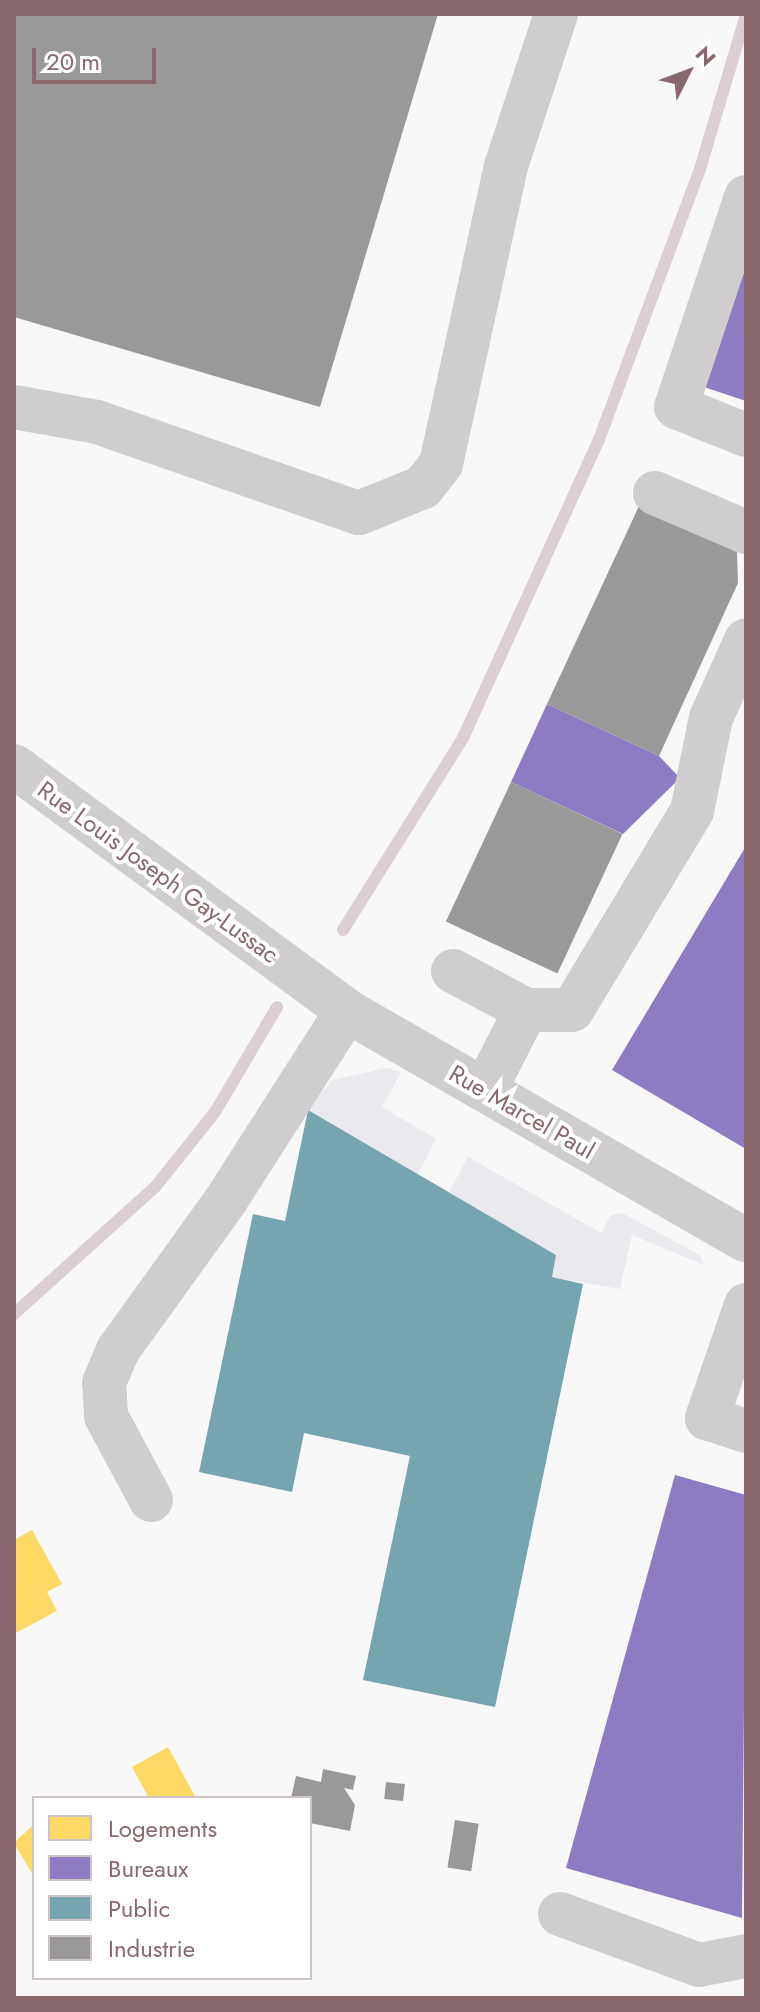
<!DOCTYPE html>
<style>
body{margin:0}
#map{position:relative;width:760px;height:2012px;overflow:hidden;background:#f8f8f8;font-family:Jost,sans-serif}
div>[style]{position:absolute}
.green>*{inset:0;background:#e9e9ee}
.homes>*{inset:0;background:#ffd966}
.offices>*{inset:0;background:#8e7cc3}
.public>*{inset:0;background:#76a5af}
.industry>*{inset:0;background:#999;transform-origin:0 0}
.stream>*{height:12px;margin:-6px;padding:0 6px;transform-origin:6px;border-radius:6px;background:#dbcfd3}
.minor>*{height:44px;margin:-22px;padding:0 22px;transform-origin:22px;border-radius:22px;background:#cfcdce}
span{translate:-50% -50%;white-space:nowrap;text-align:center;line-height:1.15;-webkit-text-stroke:8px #fff;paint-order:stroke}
.street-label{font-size:24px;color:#88686d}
.frame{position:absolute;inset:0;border:16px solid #88686d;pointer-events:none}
.legend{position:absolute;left:32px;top:1796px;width:280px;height:184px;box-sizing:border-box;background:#fff;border:2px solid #cfc3c5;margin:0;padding:10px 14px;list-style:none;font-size:24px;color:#88686d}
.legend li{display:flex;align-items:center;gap:16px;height:40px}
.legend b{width:40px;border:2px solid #cfc3c5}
.north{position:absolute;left:648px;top:32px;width:80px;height:80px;-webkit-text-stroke:6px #fff;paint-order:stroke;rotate:48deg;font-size:22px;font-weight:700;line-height:32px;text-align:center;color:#88686d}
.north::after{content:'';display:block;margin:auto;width:28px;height:36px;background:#88686d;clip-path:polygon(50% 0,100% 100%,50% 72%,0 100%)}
.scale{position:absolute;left:32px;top:48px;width:124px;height:36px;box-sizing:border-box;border:4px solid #88686d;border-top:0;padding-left:10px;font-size:24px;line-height:28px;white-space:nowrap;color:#88686d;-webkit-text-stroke:6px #fff;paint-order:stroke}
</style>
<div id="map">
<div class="green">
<i style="clip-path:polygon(387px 1068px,401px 1072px,382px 1107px,436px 1139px,418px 1174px,308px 1110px,332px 1080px)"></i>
<i style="clip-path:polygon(468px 1157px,601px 1233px,610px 1216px,622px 1213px,700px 1255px,704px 1265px,632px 1235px,620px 1289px,552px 1277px,556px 1255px,449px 1192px)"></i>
</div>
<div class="homes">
<i style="clip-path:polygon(32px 1530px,62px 1584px,47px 1592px,57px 1611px,14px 1634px,14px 1540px)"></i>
<i style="clip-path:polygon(168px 1747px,196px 1798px,149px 1798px,132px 1767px)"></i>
<i style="clip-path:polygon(34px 1824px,34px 1877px,14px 1843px)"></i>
</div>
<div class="offices">
<i style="clip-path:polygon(746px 250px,746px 401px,701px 386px)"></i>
<i style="clip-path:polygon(547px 704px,659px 756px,680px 778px,623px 834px,511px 782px)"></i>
<i style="clip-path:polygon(746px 846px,746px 1149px,612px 1070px)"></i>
<i style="clip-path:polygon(675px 1475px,746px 1495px,742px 1918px,566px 1868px)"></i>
</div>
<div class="public">
<i style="clip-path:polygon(308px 1110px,556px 1255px,552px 1277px,583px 1284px,495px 1707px,363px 1680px,410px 1456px,304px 1433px,292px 1492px,199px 1472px,253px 1214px,285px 1221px)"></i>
</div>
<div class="industry">
<i style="clip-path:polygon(14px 14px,438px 14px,320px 407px,14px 317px)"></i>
<i style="clip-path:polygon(639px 506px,737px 552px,738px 583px,659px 756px,547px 704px)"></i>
<i style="left:511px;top:782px;width:123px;height:154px;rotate:25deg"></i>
<i style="clip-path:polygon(323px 1769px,356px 1776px,353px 1790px,344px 1788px,355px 1805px,350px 1831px,310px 1823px,310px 1798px,291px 1798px,296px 1776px,321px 1782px)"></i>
<i style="left:386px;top:1782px;width:19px;height:17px;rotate:6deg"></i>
<i style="left:455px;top:1820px;width:24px;height:48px;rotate:9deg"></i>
</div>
<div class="stream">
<i style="left:343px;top:930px;width:226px;rotate:-58deg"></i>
<i style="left:463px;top:738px;width:325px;rotate:-65.5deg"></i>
<i style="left:598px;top:442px;width:291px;rotate:-69.5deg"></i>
<i style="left:700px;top:169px;width:161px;rotate:-73.4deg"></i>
<i style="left:14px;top:1314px;width:191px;rotate:-42deg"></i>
<i style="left:156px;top:1186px;width:95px;rotate:-51.4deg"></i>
<i style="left:215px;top:1112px;width:122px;rotate:-59.4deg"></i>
</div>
<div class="minor">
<i style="left:746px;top:197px;width:221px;rotate:108.4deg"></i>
<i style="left:676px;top:407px;width:75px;rotate:21.8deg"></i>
<i style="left:14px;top:407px;width:84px;rotate:10.2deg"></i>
<i style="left:97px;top:422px;width:277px;rotate:19.2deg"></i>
<i style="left:359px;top:513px;width:69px;rotate:-22.1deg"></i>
<i style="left:423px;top:487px;width:29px;rotate:-52deg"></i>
<i style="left:441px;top:464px;width:305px;rotate:-77.7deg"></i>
<i style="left:506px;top:166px;width:160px;rotate:-71.8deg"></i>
<i style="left:655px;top:493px;width:99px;rotate:23.2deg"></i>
<i style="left:14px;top:766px;width:413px;rotate:36.3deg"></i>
<i style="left:347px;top:1011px;width:460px;rotate:29.9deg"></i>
<i style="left:453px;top:971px;width:83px;rotate:28.1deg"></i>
<i style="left:526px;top:1010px;width:46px"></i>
<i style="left:572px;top:1010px;width:232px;rotate:-58.9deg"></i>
<i style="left:692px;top:811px;width:95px;rotate:-78.5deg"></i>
<i style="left:711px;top:718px;width:85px;rotate:-65.8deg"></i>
<i style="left:485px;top:1090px;width:90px;rotate:-62.9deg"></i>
<i style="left:746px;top:1305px;width:120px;rotate:109deg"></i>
<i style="left:707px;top:1418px;width:41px;rotate:18.4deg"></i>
<i style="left:151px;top:1500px;width:95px;rotate:-118.2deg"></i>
<i style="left:106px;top:1416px;width:33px;rotate:-93deg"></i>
<i style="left:104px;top:1383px;width:36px;rotate:-67deg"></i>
<i style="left:118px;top:1350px;width:185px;rotate:-54.2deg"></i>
<i style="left:226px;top:1200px;width:224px;rotate:-57.4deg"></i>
<i style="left:560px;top:1914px;width:148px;rotate:20.1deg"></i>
<i style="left:699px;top:1965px;width:48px;rotate:-10.8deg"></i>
</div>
<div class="street-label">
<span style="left:158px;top:872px;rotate:36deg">Rue Louis Joseph Gay-Lussac</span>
<span style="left:522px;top:1112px;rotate:30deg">Rue Marcel Paul</span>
</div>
<div class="frame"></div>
<ul class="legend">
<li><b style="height:22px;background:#ffd966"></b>Logements</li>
<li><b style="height:22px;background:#8e7cc3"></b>Bureaux</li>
<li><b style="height:22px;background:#76a5af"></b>Public</li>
<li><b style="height:22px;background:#999"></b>Industrie</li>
</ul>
<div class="north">N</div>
<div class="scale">20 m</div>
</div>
